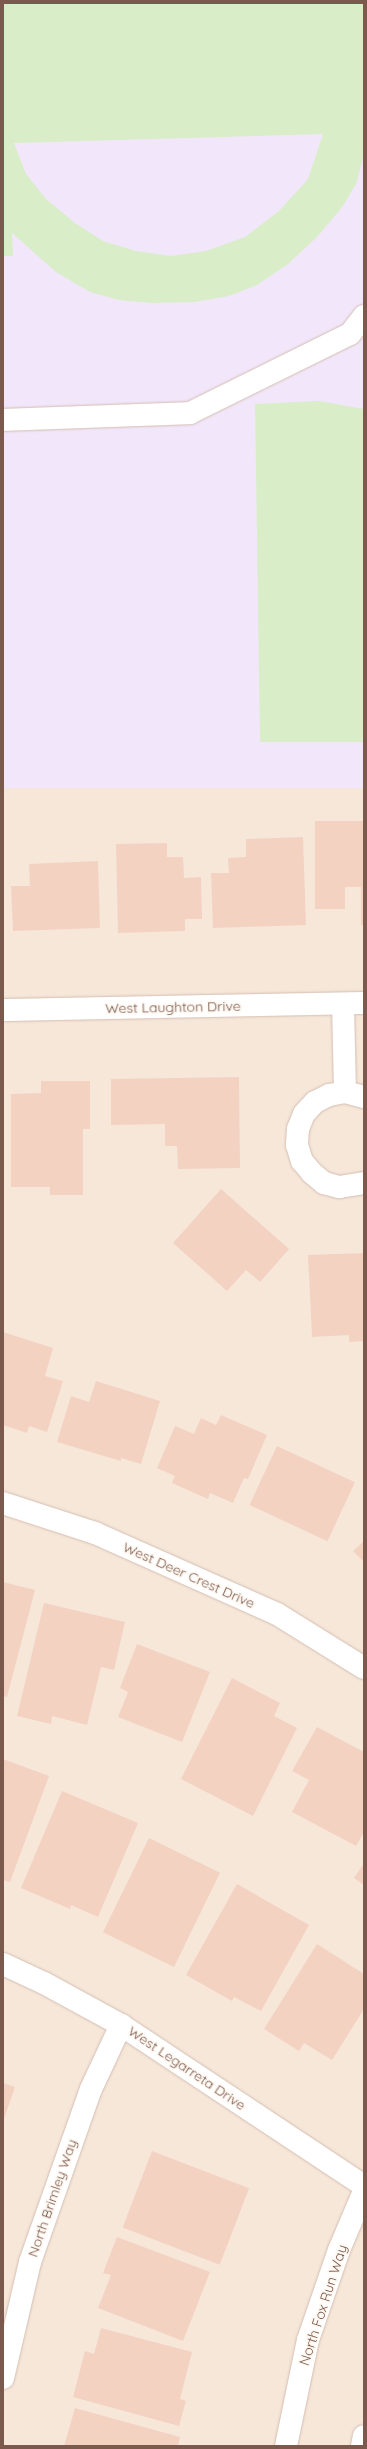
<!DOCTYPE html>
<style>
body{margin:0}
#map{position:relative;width:367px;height:2449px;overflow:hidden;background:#fdf5eb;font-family:Quicksand,sans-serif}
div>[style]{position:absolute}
.residential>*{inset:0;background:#f6e7d9;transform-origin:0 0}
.education>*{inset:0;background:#f2e7fa;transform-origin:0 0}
.green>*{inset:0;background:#d9edc8}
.building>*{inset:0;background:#f4d2c2;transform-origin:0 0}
.roads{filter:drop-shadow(0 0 1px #d4beb2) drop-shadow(0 0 1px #d4beb2)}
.minor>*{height:22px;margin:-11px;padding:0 11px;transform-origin:11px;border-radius:11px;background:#fff}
span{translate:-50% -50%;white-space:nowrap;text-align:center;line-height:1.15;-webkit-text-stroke:3.5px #fff9f3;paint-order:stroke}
.street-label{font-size:14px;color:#7b594c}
.frame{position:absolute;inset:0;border:4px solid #7b594c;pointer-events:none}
</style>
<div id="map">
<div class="residential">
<i style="left:364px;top:782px;width:1664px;height:361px;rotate:90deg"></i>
</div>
<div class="education">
<i style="left:3px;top:3px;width:361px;height:785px"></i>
</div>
<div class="green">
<i style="clip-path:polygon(evenodd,3px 3px,364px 3px,364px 154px,356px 184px,343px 206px,318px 236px,288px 264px,257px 285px,229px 296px,194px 302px,151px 303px,119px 300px,90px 292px,56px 272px,12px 233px,13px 256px,3px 256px,3px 3px,323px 134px,308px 179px,279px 211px,245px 237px,206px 251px,171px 256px,136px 251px,103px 241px,75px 223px,46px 199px,26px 174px,14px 143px,323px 134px)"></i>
<i style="clip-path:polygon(319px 401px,364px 409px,364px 742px,260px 742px,255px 404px)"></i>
</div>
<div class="building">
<i style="clip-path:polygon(315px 821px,364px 821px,364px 925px,361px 925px,361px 887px,345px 887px,345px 909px,315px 909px)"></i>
<i style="clip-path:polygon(303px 837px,306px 925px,213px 928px,211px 873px,229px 873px,228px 858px,246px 857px,246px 839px)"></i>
<i style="clip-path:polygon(167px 843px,167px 857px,183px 857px,184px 878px,201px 877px,202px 919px,185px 919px,185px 931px,118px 933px,116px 844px)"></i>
<i style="clip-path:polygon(98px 861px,100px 928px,13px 931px,11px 886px,30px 886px,29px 864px)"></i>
<i style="clip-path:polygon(239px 1077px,240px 1168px,178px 1169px,177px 1146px,165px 1146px,165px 1124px,111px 1125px,111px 1079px)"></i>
<i style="clip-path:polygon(41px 1081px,90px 1081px,90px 1129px,83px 1129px,83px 1195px,50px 1195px,50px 1187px,11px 1187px,11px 1094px,41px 1093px)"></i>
<i style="clip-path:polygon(221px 1189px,289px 1249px,260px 1282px,246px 1270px,227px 1291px,173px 1243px)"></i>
<i style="clip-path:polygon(364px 1253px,364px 1341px,349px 1342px,349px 1335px,312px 1337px,308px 1255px)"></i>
<i style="clip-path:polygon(3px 1332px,53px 1348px,45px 1376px,63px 1381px,47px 1432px,29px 1426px,27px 1433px,3px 1425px)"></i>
<i style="clip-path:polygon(96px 1381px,160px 1401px,141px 1464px,121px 1458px,121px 1461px,57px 1442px,71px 1396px,89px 1402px)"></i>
<i style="clip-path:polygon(221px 1415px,267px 1435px,248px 1479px,244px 1478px,233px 1503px,210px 1493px,208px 1499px,172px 1483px,175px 1476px,157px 1468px,175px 1426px,194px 1434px,201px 1418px,216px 1425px)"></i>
<i style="left:277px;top:1446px;width:86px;height:65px;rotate:25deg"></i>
<i style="clip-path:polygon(364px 1541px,364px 1562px,353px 1551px)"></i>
<i style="clip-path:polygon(3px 1582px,35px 1590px,7px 1697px,3px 1696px)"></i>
<i style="clip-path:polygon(44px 1603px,125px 1622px,114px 1670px,101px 1667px,87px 1725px,52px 1716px,51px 1724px,17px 1716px)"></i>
<i style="clip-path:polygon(137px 1644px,210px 1672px,182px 1742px,118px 1717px,128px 1692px,120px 1688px)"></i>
<i style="clip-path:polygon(232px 1678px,280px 1703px,274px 1716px,297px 1728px,253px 1816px,181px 1779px)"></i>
<i style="clip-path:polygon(317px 1727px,364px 1752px,364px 1832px,356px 1846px,292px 1812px,309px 1780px,292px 1771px)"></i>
<i style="clip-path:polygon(3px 1759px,49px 1776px,10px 1882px,3px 1880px)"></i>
<i style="clip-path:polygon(62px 1791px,138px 1823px,98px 1917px,71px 1905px,70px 1909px,21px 1888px)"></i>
<i style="left:149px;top:1838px;width:79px;height:105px;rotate:26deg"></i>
<i style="clip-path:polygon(364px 1863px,364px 1885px,354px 1878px)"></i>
<i style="clip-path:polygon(237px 1884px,309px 1925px,261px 2011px,234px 1997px,232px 2001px,186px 1975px)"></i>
<i style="clip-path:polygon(317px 1944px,364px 1974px,364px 2009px,332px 2060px,304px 2043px,299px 2051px,264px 2029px)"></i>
<i style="clip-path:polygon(3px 2083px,15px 2087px,3px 2122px)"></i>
<i style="left:152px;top:2151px;width:104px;height:82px;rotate:21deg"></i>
<i style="clip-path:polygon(117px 2237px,210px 2272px,183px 2341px,98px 2308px,111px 2275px,103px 2273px)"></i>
<i style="clip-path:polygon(101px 2328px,192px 2352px,180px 2399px,186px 2401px,179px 2426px,73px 2397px,85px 2351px,94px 2354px)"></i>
<i style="clip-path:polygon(75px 2408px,180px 2437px,178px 2446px,64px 2446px)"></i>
</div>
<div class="roads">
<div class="minor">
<i style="left:3px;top:420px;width:187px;rotate:-2.1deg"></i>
<i style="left:190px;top:413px;width:178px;rotate:-26.3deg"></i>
<i style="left:350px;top:334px;width:23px;rotate:-52deg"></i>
<i style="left:343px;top:1004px;width:88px;rotate:88.7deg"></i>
<i style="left:3px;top:1010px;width:361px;rotate:-1.1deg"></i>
<i style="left:364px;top:1097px;width:20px;rotate:-165deg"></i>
<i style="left:345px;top:1092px;width:16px;rotate:169deg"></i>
<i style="left:329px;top:1095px;width:16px;rotate:153deg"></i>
<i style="left:315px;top:1102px;width:16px;rotate:133deg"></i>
<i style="left:304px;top:1114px;width:16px;rotate:112deg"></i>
<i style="left:298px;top:1129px;width:16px;rotate:94deg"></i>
<i style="left:297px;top:1145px;width:17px;rotate:73deg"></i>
<i style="left:302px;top:1161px;width:16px;rotate:50deg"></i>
<i style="left:312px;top:1173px;width:16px;rotate:40deg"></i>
<i style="left:324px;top:1183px;width:16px;rotate:15deg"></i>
<i style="left:339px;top:1187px;width:25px;rotate:-9deg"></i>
<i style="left:3px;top:1503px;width:97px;rotate:18.1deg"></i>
<i style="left:95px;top:1533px;width:199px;rotate:24deg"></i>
<i style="left:277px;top:1614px;width:102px;rotate:31.8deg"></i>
<i style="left:3px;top:1964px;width:45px;rotate:24.9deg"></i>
<i style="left:44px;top:1983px;width:88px;rotate:28.6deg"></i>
<i style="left:121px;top:2025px;width:291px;rotate:33.5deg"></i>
<i style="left:3px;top:2378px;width:119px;rotate:-76.9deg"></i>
<i style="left:30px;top:2262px;width:183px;rotate:-70.6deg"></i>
<i style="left:91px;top:2089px;width:71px;rotate:-64.9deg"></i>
<i style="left:286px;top:2446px;width:108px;rotate:-78.3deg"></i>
<i style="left:308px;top:2340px;width:95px;rotate:-71deg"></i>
<i style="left:339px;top:2250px;width:64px;rotate:-67deg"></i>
<i style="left:362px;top:2446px;width:10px;rotate:-79deg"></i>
</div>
</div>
<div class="street-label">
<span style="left:173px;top:1007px;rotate:-1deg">West Laughton Drive</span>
<span style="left:189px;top:1575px;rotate:24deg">West Deer Crest Drive</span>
<span style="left:187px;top:2068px;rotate:34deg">West Legarreta Drive</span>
<span style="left:52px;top:2198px;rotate:-71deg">North Brimley Way</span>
<span style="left:323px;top:2305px;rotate:-72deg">North Fox Run Way</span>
</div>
<div class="frame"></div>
</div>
